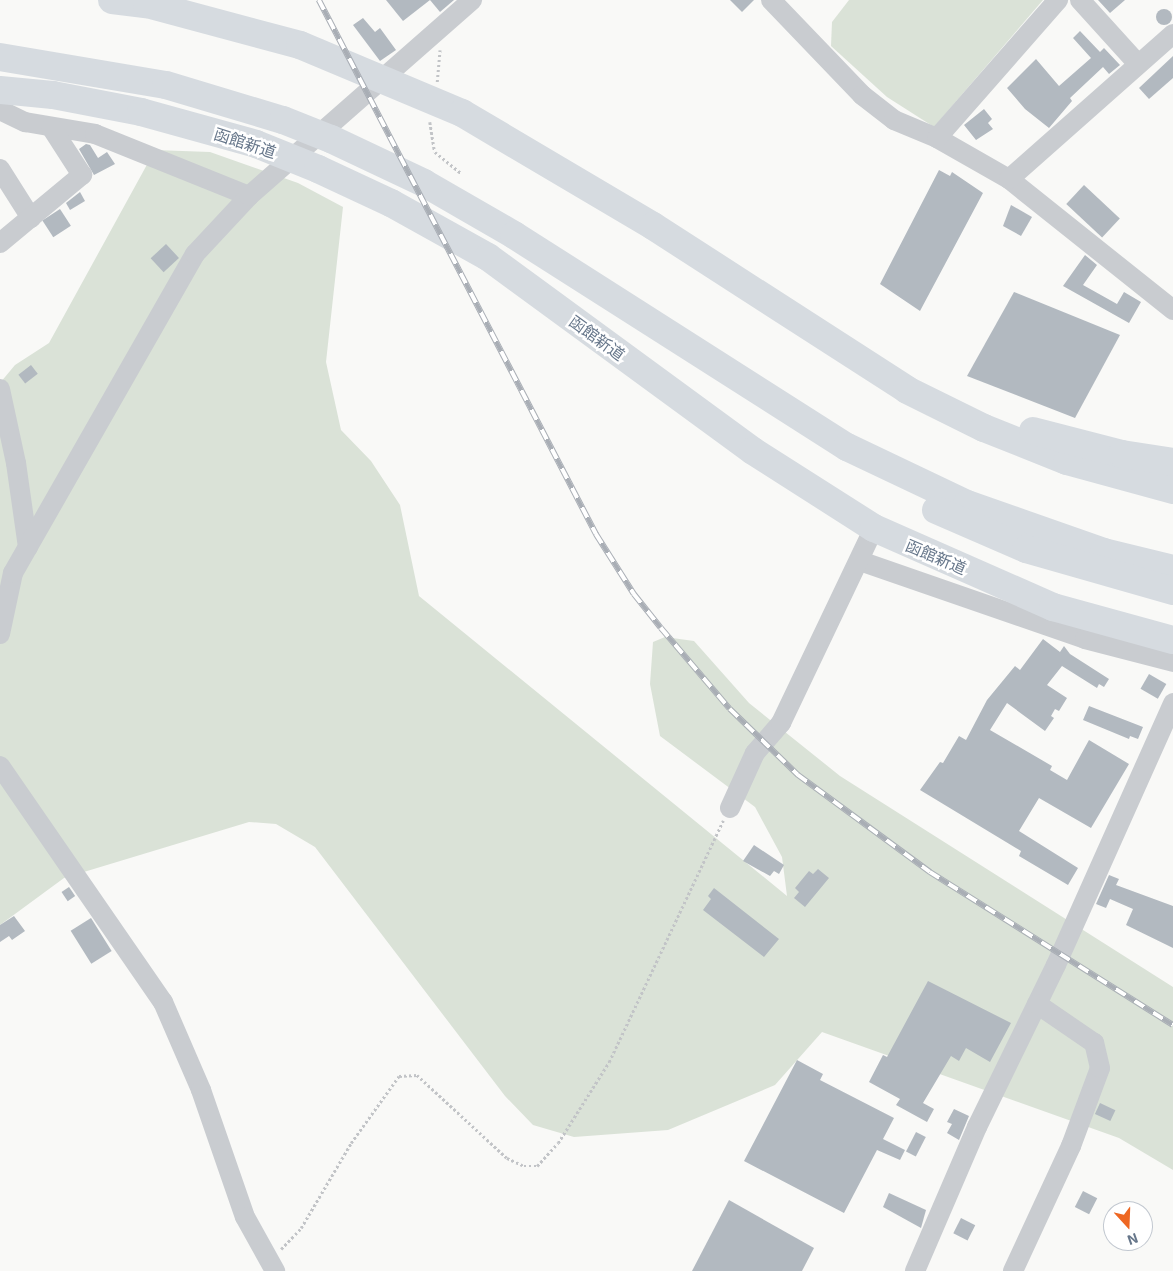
<!DOCTYPE html>
<meta charset="utf-8">
<style>
body{margin:0}
#map{position:relative;width:1173px;height:1271px;overflow:hidden;background:#f9f9f7;font-family:"Exo 2","Noto Sans JP",sans-serif}
div>[style]{position:absolute}
.green>*{inset:0;background:#dae2d7}
.building>*{inset:0;background:#b2b9c0;transform-origin:0 0}
.round{border-radius:50%}
.path>*{height:2.5px;margin-top:-1.25px;transform-origin:0;background:repeating-linear-gradient(90deg,#c2c4c7 0 2.5px,transparent 0 5px)}
.minor>*{height:20px;margin:-10px;padding:0 10px;transform-origin:10px;border-radius:10px;background:#c9ccd0}
.highway>*{height:28px;margin:-14px;padding:0 14px;transform-origin:14px;border-radius:14px;background:#d6dbe0}
.rail>*{height:5.5px;margin-top:-2.75px;transform-origin:0;background:repeating-linear-gradient(90deg,#fff 0 11px,#a9aeb5 0 22px);box-sizing:border-box;border-block:1px solid #a9aeb5}
span{translate:-50% -50%;white-space:nowrap;text-align:center;line-height:1.15;-webkit-text-stroke:5px #fff;paint-order:stroke}
.street-label{font-size:16px;color:#66768a}
.north{position:absolute;left:1103px;top:1201px;width:50px;height:50px;box-sizing:border-box;background:#fff;border:1px solid #c2c8d0;border-radius:50%;rotate:160deg;font-size:14px;font-weight:700;line-height:20px;text-align:center;color:#66768a}
.north::after{content:'';display:block;margin:auto;width:18px;height:22px;background:#ee6722;clip-path:polygon(50% 0,100% 100%,50% 72%,0 100%)}
</style>
<div id="map">
<div class="green">
<i style="clip-path:polygon(849px 0,1043px 0,934px 127px,887px 97px,831px 46px,832px 22px)"></i>
<i style="clip-path:polygon(155px 150px,210px 152px,298px 183px,343px 207px,326px 362px,341px 430px,371px 461px,400px 505px,419px 596px,787px 896px,782px 857px,755px 807px,660px 736px,650px 684px,653px 642px,665px 637px,694px 641px,749px 703px,840px 776px,1173px 987px,1173px 1170px,1119px 1138px,822px 1032px,775px 1085px,668px 1130px,574px 1137px,533px 1125px,505px 1096px,315px 847px,276px 824px,249px 822px,64px 878px,0 925px,0 383px,15px 365px,49px 343px)"></i>
</div>
<div class="building">
<i style="clip-path:polygon(386px 0,430px 0,403px 21px)"></i>
<i style="clip-path:polygon(430px 0,454px 0,440px 12px)"></i>
<i style="clip-path:polygon(730px 0,754px 0,742px 12px)"></i>
<i style="clip-path:polygon(1098px 0,1125px 0,1110px 13px)"></i>
<i class="round" style="left:1156px;top:9px;width:16px;height:16px"></i>
<i style="clip-path:polygon(363px 18px,375px 32px,380px 28px,396px 50px,380px 61px,353px 25px)"></i>
<i style="clip-path:polygon(1080px 31px,1100px 52px,1104px 48px,1120px 65px,1109px 74px,1103px 67px,1070px 98px,1072px 101px,1049px 128px,1025px 109px,1007px 88px,1036px 59px,1059px 86px,1091px 58px,1073px 38px)"></i>
<i style="clip-path:polygon(1173px 56px,1173px 78px,1149px 99px,1139px 88px)"></i>
<i style="clip-path:polygon(984px 109px,992px 119px,988px 123px,993px 129px,976px 140px,964px 125px)"></i>
<i style="clip-path:polygon(86px 144px,90px 145px,98px 158px,107px 152px,115px 164px,94px 175px,79px 149px)"></i>
<i style="clip-path:polygon(939px 170px,950px 176px,952px 172px,983px 193px,920px 311px,880px 284px)"></i>
<i style="left:1084px;top:185px;width:49px;height:26px;rotate:43deg"></i>
<i style="clip-path:polygon(80px 192px,85px 201px,70px 210px,66px 203px)"></i>
<i style="clip-path:polygon(1011px 205px,1032px 217px,1021px 236px,1003px 226px)"></i>
<i style="left:60px;top:209px;width:20px;height:21px;rotate:57deg"></i>
<i style="left:166px;top:244px;width:19px;height:21px;rotate:47deg"></i>
<i style="clip-path:polygon(1085px 255px,1097px 265px,1083px 285px,1117px 304px,1124px 292px,1141px 302px,1129px 323px,1063px 286px)"></i>
<i style="clip-path:polygon(1014px 292px,1120px 335px,1075px 418px,967px 376px)"></i>
<i style="left:31px;top:365px;width:11px;height:16px;rotate:52deg"></i>
<i style="clip-path:polygon(1043px 639px,1060px 652px,1064px 646px,1070px 654px,1109px 679px,1104px 687px,1099px 684px,1097px 688px,1062px 666px,1047px 685px,1067px 698px,1059px 711px,1055px 709px,1051px 716px,1054px 718px,1045px 731px,1007px 703px,990px 730px,1052px 766px,1050px 770px,1067px 780px,1089px 740px,1129px 764px,1091px 828px,1039px 798px,1019px 831px,1078px 868px,1068px 885px,1019px 856px,1021px 851px,920px 790px,940px 762px,943px 763px,959px 736px,966px 740px,987px 700px,1015px 666px,1020px 670px)"></i>
<i style="left:1149px;top:674px;width:20px;height:17px;rotate:30deg"></i>
<i style="clip-path:polygon(1089px 706px,1143px 727px,1138px 739px,1130px 736px,1129px 739px,1083px 720px)"></i>
<i style="clip-path:polygon(754px 845px,784px 865px,779px 874px,774px 871px,770px 876px,743px 861px)"></i>
<i style="clip-path:polygon(818px 869px,829px 878px,805px 907px,794px 898px,799px 892px,795px 888px,809px 871px,813px 874px)"></i>
<i style="clip-path:polygon(1109px 875px,1119px 879px,1116px 885px,1173px 906px,1173px 948px,1126px 925px,1133px 909px,1110px 899px,1106px 908px,1096px 904px)"></i>
<i style="left:69px;top:887px;width:11px;height:9px;rotate:56deg"></i>
<i style="clip-path:polygon(714px 888px,779px 939px,764px 957px,703px 910px,711px 899px,708px 896px)"></i>
<i style="clip-path:polygon(14px 916px,25px 931px,12px 940px,9px 936px,0 942px,0 925px)"></i>
<i style="left:91px;top:918px;width:39px;height:24px;rotate:58deg"></i>
<i style="clip-path:polygon(928px 981px,1011px 1023px,990px 1062px,966px 1048px,959px 1061px,951px 1056px,923px 1103px,934px 1109px,927px 1122px,896px 1105px,900px 1099px,869px 1082px,883px 1055px,887px 1057px)"></i>
<i style="clip-path:polygon(797px 1060px,823px 1074px,820px 1080px,894px 1118px,883px 1139px,905px 1150px,900px 1160px,877px 1150px,844px 1213px,744px 1161px)"></i>
<i style="left:1100px;top:1103px;width:17px;height:12px;rotate:25deg"></i>
<i style="clip-path:polygon(954px 1109px,969px 1116px,959px 1140px,947px 1133px,952px 1124px,947px 1122px)"></i>
<i style="left:916px;top:1132px;width:11px;height:22px;rotate:27deg"></i>
<i style="left:1083px;top:1191px;width:16px;height:18px;rotate:27deg"></i>
<i style="clip-path:polygon(889px 1193px,926px 1210px,921px 1228px,883px 1207px)"></i>
<i style="clip-path:polygon(729px 1200px,814px 1248px,802px 1271px,692px 1271px)"></i>
<i style="left:961px;top:1218px;width:16px;height:17px;rotate:27deg"></i>
</div>
<div class="path">
<i style="left:437px;top:82px;width:32px;rotate:-85deg"></i>
<i style="left:430px;top:122px;width:30px;rotate:81deg"></i>
<i style="left:435px;top:152px;width:33px;rotate:39deg"></i>
<i style="left:281px;top:1249px;width:29px;rotate:-46deg"></i>
<i style="left:301px;top:1228px;width:99px;rotate:-59.5deg"></i>
<i style="left:351px;top:1143px;width:82px;rotate:-54.4deg"></i>
<i style="left:399px;top:1076px;width:18px;rotate:-3deg"></i>
<i style="left:417px;top:1075px;width:122px;rotate:42.7deg"></i>
<i style="left:507px;top:1158px;width:19px;rotate:25deg"></i>
<i style="left:524px;top:1166px;width:13px"></i>
<i style="left:537px;top:1166px;width:31px;rotate:-48deg"></i>
<i style="left:558px;top:1143px;width:96px;rotate:-57.8deg"></i>
<i style="left:609px;top:1062px;width:267px;rotate:-64.7deg"></i>
</div>
<div class="minor">
<i style="left:771px;top:0;width:132px;rotate:46.2deg"></i>
<i style="left:862px;top:95px;width:41px;rotate:38deg"></i>
<i style="left:894px;top:120px;width:47px;rotate:22.7deg"></i>
<i style="left:937px;top:138px;width:83px;rotate:29.7deg"></i>
<i style="left:1009px;top:179px;width:210px;rotate:38.6deg"></i>
<i style="left:1080px;top:0;width:86px;rotate:47.8deg"></i>
<i style="left:0;top:110px;width:28px;rotate:26deg"></i>
<i style="left:25px;top:122px;width:71px;rotate:9.7deg"></i>
<i style="left:95px;top:134px;width:166px;rotate:21.9deg"></i>
<i style="left:937px;top:138px;width:184px;rotate:-48.8deg"></i>
<i style="left:0;top:169px;width:58px;rotate:57.7deg"></i>
<i style="left:1009px;top:179px;width:219px;rotate:-41.5deg"></i>
<i style="left:0;top:243px;width:107px;rotate:-39.7deg"></i>
<i style="left:82px;top:175px;width:57px;rotate:-122.9deg"></i>
<i style="left:0;top:389px;width:76px;rotate:77.8deg"></i>
<i style="left:16px;top:463px;width:85px;rotate:81.9deg"></i>
<i style="left:860px;top:561px;width:238px;rotate:19.1deg"></i>
<i style="left:1085px;top:639px;width:91px;rotate:14.6deg"></i>
<i style="left:0;top:634px;width:62px;rotate:-78deg"></i>
<i style="left:13px;top:573px;width:367px;rotate:-60.3deg"></i>
<i style="left:195px;top:254px;width:79px;rotate:-47deg"></i>
<i style="left:249px;top:196px;width:297px;rotate:-41.3deg"></i>
<i style="left:0;top:766px;width:287px;rotate:55.4deg"></i>
<i style="left:163px;top:1002px;width:96px;rotate:66.6deg"></i>
<i style="left:201px;top:1090px;width:134px;rotate:70.9deg"></i>
<i style="left:245px;top:1217px;width:62px;rotate:60.9deg"></i>
<i style="left:730px;top:808px;width:60px;rotate:-65.6deg"></i>
<i style="left:755px;top:753px;width:40px;rotate:-49deg"></i>
<i style="left:781px;top:723px;width:216px;rotate:-64.5deg"></i>
<i style="left:915px;top:1271px;width:157px;rotate:-66.7deg"></i>
<i style="left:977px;top:1127px;width:180px;rotate:-64deg"></i>
<i style="left:1056px;top:965px;width:287px;rotate:-65.9deg"></i>
<i style="left:1013px;top:1271px;width:138px;rotate:-65.1deg"></i>
<i style="left:1071px;top:1146px;width:83px;rotate:-69.6deg"></i>
<i style="left:1100px;top:1068px;width:26px;rotate:-103deg"></i>
<i style="left:1094px;top:1043px;width:69px;rotate:-145.6deg"></i>
</div>
<div class="highway">
<i style="left:112px;top:0;width:35px;rotate:7deg"></i>
<i style="left:147px;top:4px;width:158px;rotate:15deg"></i>
<i style="left:300px;top:45px;width:176px;rotate:22.8deg"></i>
<i style="left:462px;top:113px;width:222px;rotate:30.6deg"></i>
<i style="left:653px;top:226px;width:302px;rotate:32.8deg"></i>
<i style="left:907px;top:390px;width:86px;rotate:26.3deg"></i>
<i style="left:984px;top:428px;width:89px;rotate:21.7deg"></i>
<i style="left:1067px;top:461px;width:110px;rotate:15.3deg"></i>
<i style="left:0;top:57px;width:168px;rotate:9.6deg"></i>
<i style="left:166px;top:85px;width:122px;rotate:16.7deg"></i>
<i style="left:283px;top:120px;width:52px;rotate:21.6deg"></i>
<i style="left:331px;top:139px;width:103px;rotate:25.3deg"></i>
<i style="left:424px;top:183px;width:104px;rotate:30deg"></i>
<i style="left:514px;top:235px;width:395px;rotate:32.5deg"></i>
<i style="left:847px;top:447px;width:133px;rotate:25.4deg"></i>
<i style="left:967px;top:504px;width:145px;rotate:19.3deg"></i>
<i style="left:1104px;top:552px;width:71px;rotate:13.8deg"></i>
<i style="left:0;top:90px;width:53px;rotate:5.4deg"></i>
<i style="left:53px;top:95px;width:90px;rotate:10.9deg"></i>
<i style="left:141px;top:112px;width:119px;rotate:15.5deg"></i>
<i style="left:256px;top:144px;width:67px;rotate:22deg"></i>
<i style="left:318px;top:169px;width:81px;rotate:25deg"></i>
<i style="left:391px;top:203px;width:111px;rotate:29.1deg"></i>
<i style="left:488px;top:257px;width:328px;rotate:36.2deg"></i>
<i style="left:753px;top:451px;width:143px;rotate:32.5deg"></i>
<i style="left:874px;top:528px;width:196px;rotate:23.8deg"></i>
<i style="left:1053px;top:607px;width:124px;rotate:15.4deg"></i>
<i style="left:1033px;top:431px;width:92px;rotate:14.5deg"></i>
<i style="left:1122px;top:454px;width:52px;rotate:8.9deg"></i>
<i style="left:936px;top:510px;width:98px;rotate:23.4deg"></i>
<i style="left:1026px;top:549px;width:153px;rotate:15.9deg"></i>
</div>
<div class="rail">
<i style="left:319px;top:0;width:602px;rotate:62.58deg"></i>
<i style="left:596px;top:534px;width:71px;rotate:57.7deg"></i>
<i style="left:634px;top:594px;width:43px;rotate:51.5deg"></i>
<i style="left:661px;top:628px;width:106px;rotate:49.6deg"></i>
<i style="left:730px;top:709px;width:95px;rotate:44.1deg"></i>
<i style="left:798px;top:775px;width:164px;rotate:36.3deg"></i>
<i style="left:930px;top:872px;width:287px;rotate:32.2deg"></i>
</div>
<div class="street-label">
<span style="left:245px;top:143px;rotate:18deg">函館新道</span>
<span style="left:597px;top:338px;rotate:36deg">函館新道</span>
<span style="left:936px;top:557px;rotate:23deg">函館新道</span>
</div>
<div class="north">N</div>
</div>
